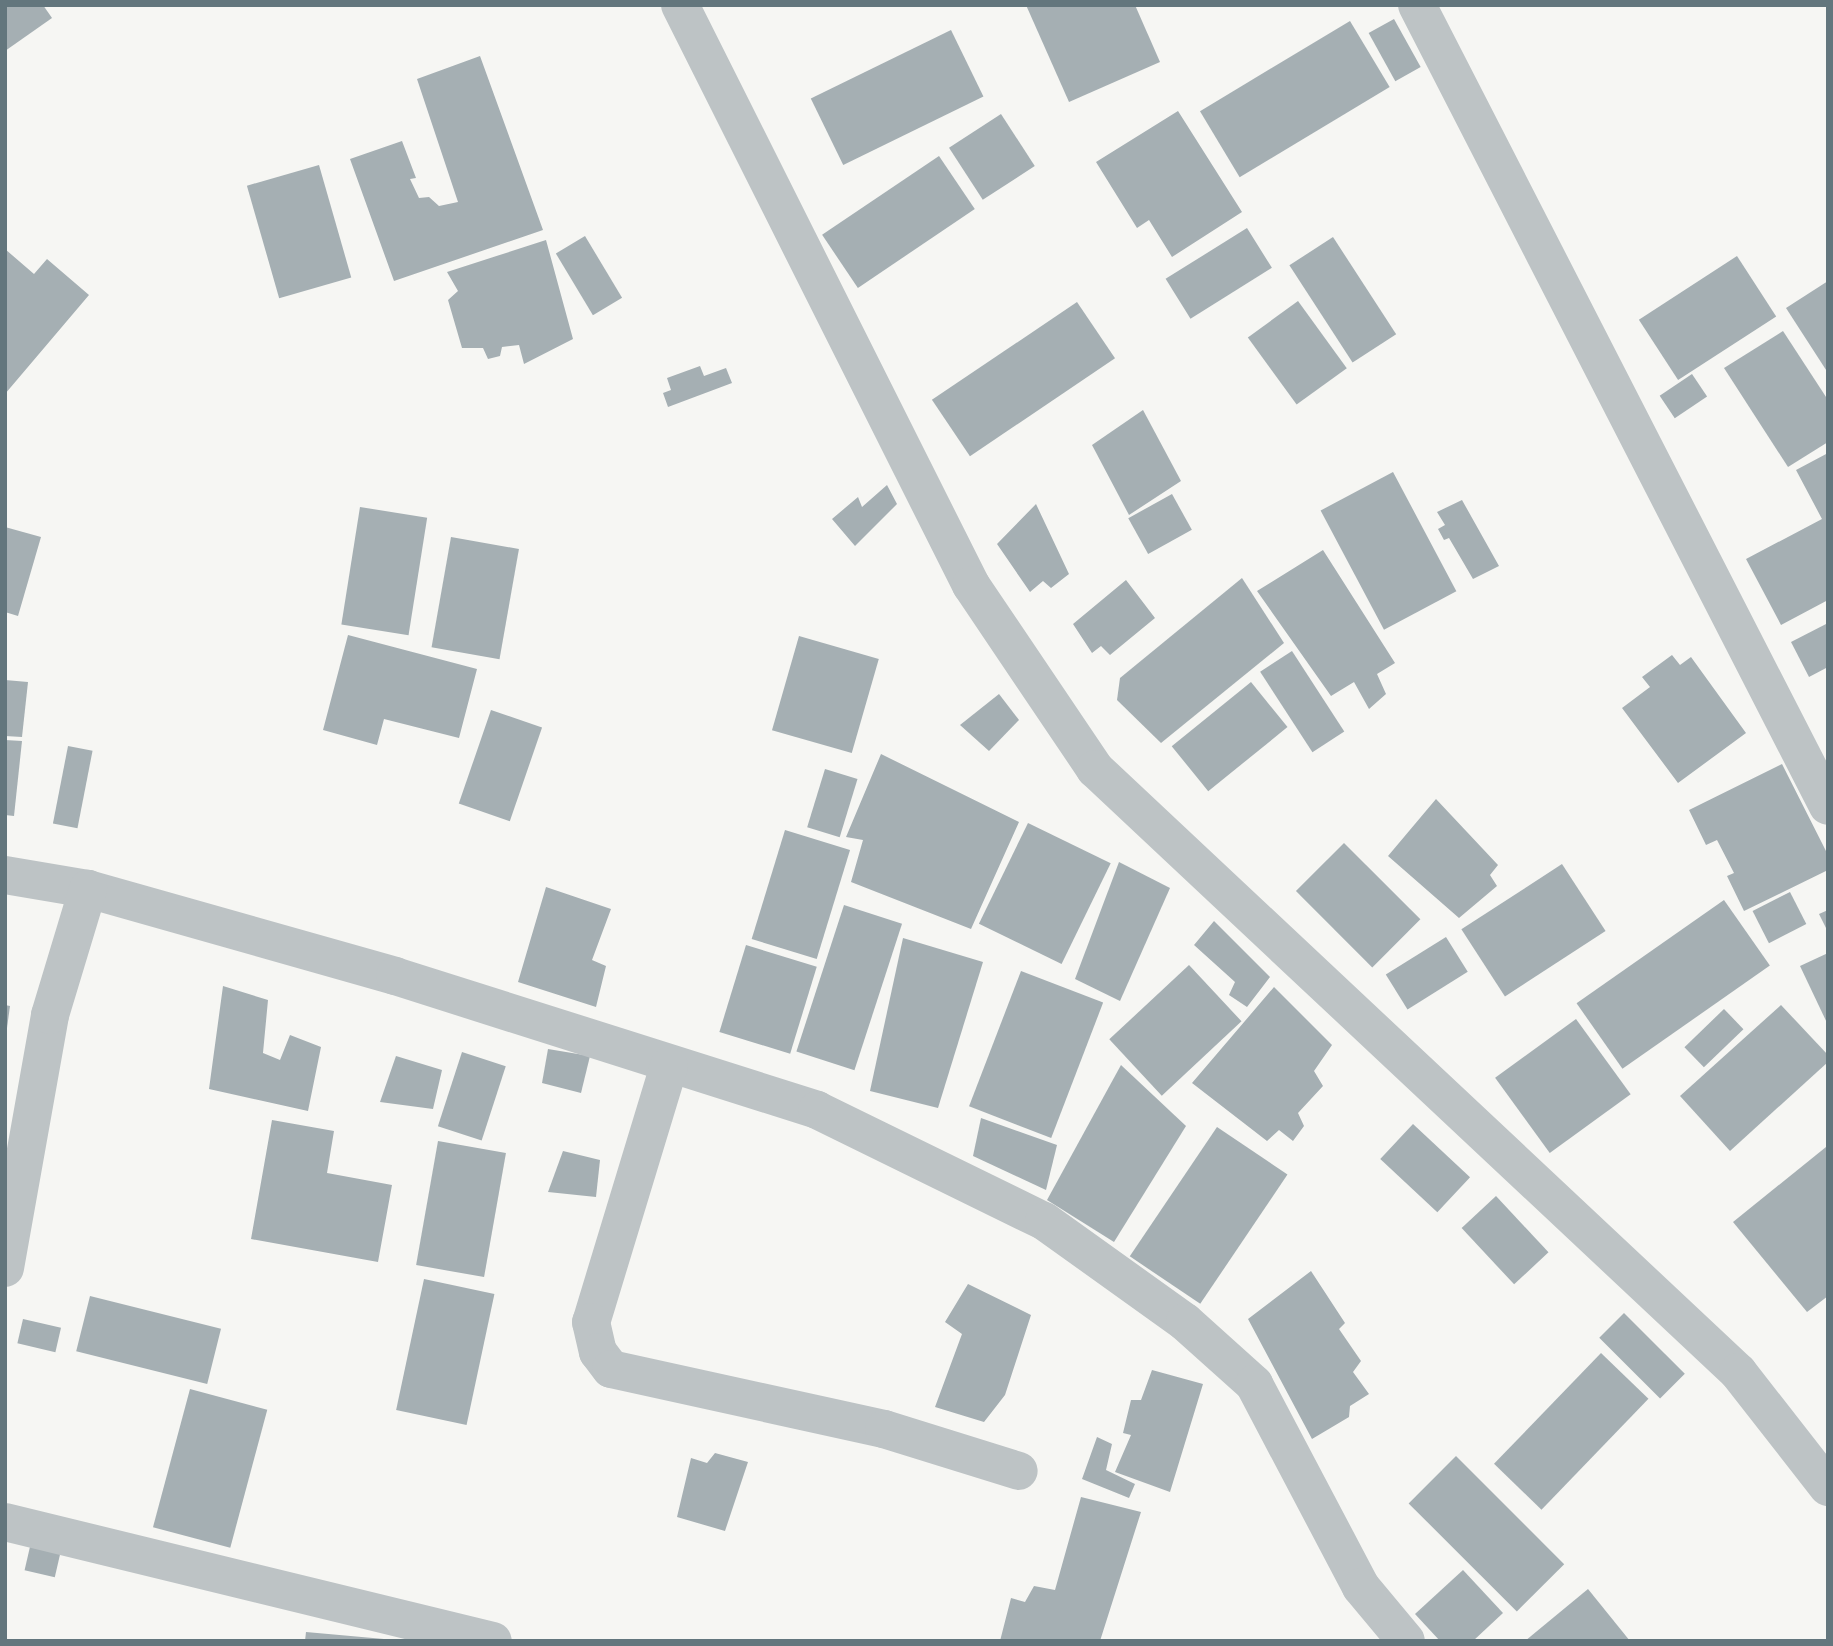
<!DOCTYPE html>
<style>
body{margin:0}
#map{position:relative;width:1833px;height:1646px;overflow:hidden;background:#f6f6f3;font-family:"Fira Sans Condensed",sans-serif}
div>[style]{position:absolute}
.building>*{inset:0;background:#a5afb3;transform-origin:0 0}
.minor>*{height:38px;margin:-19px;padding:0 19px;transform-origin:19px;border-radius:19px;background:#bdc3c5}
span{translate:-50% -50%;white-space:nowrap;text-align:center;line-height:1.15;-webkit-text-stroke:7px #fff;paint-order:stroke}
.frame{position:absolute;inset:0;border:7px solid #63767d;pointer-events:none}
</style>
<div id="map">
<div class="building">
<i style="clip-path:polygon(5px 5px,43px 5px,52px 18px,5px 51px)"></i>
<i style="clip-path:polygon(1026px 5px,1135px 5px,1160px 62px,1069px 102px)"></i>
<i style="left:1394px;top:19px;width:55px;height:29px;rotate:61deg"></i>
<i style="left:1350px;top:21px;width:77px;height:175px;rotate:59deg"></i>
<i style="left:951px;top:30px;width:74px;height:156px;rotate:64deg"></i>
<i style="clip-path:polygon(480px 56px,543px 230px,394px 281px,350px 159px,402px 141px,416px 178px,410px 179px,419px 198px,429px 197px,439px 206px,458px 202px,417px 79px)"></i>
<i style="clip-path:polygon(1178px 111px,1242px 212px,1172px 257px,1149px 220px,1137px 228px,1096px 162px)"></i>
<i style="left:1001px;top:114px;width:62px;height:62px;rotate:57deg"></i>
<i style="left:939px;top:156px;width:64px;height:141px;rotate:56deg"></i>
<i style="left:319px;top:165px;width:117px;height:75px;rotate:74deg"></i>
<i style="left:1247px;top:228px;width:47px;height:96px;rotate:58deg"></i>
<i style="left:585px;top:236px;width:72px;height:34px;rotate:59deg"></i>
<i style="left:1333px;top:237px;width:116px;height:52px;rotate:57deg"></i>
<i style="clip-path:polygon(546px 240px,573px 339px,524px 364px,519px 345px,502px 347px,500px 356px,488px 359px,483px 348px,462px 348px,448px 300px,458px 291px,447px 272px)"></i>
<i style="clip-path:polygon(5px 249px,34px 274px,47px 259px,89px 295px,5px 394px)"></i>
<i style="left:1737px;top:256px;width:72px;height:117px;rotate:57deg"></i>
<i style="clip-path:polygon(1828px 281px,1828px 373px,1786px 308px)"></i>
<i style="left:1298px;top:301px;width:83px;height:62px;rotate:54deg"></i>
<i style="left:1077px;top:302px;width:68px;height:175px;rotate:56deg"></i>
<i style="clip-path:polygon(1783px 331px,1828px 400px,1828px 442px,1788px 467px,1724px 368px)"></i>
<i style="clip-path:polygon(700px 366px,704px 376px,726px 368px,732px 383px,668px 407px,663px 393px,671px 390px,667px 378px)"></i>
<i style="left:1692px;top:374px;width:27px;height:39px;rotate:56deg"></i>
<i style="clip-path:polygon(1143px 410px,1181px 481px,1129px 515px,1092px 445px)"></i>
<i style="clip-path:polygon(1828px 453px,1828px 600px,1781px 625px,1746px 559px,1822px 519px,1796px 470px)"></i>
<i style="left:1393px;top:472px;width:135px;height:82px;rotate:62deg"></i>
<i style="clip-path:polygon(887px 485px,897px 504px,855px 546px,832px 519px,858px 497px,862px 507px)"></i>
<i style="left:1172px;top:494px;width:41px;height:50px;rotate:61deg"></i>
<i style="clip-path:polygon(1462px 500px,1499px 566px,1473px 579px,1449px 538px,1444px 540px,1438px 529px,1445px 525px,1437px 512px)"></i>
<i style="clip-path:polygon(1036px 504px,1069px 574px,1051px 588px,1043px 581px,1030px 592px,997px 544px)"></i>
<i style="left:360px;top:507px;width:68px;height:119px;rotate:9deg"></i>
<i style="clip-path:polygon(5px 527px,41px 537px,18px 616px,5px 612px)"></i>
<i style="left:451px;top:537px;width:69px;height:112px;rotate:10deg"></i>
<i style="clip-path:polygon(1323px 550px,1395px 663px,1377px 674px,1386px 694px,1369px 709px,1354px 682px,1331px 696px,1257px 591px)"></i>
<i style="clip-path:polygon(1242px 578px,1284px 643px,1161px 743px,1117px 700px,1120px 678px)"></i>
<i style="clip-path:polygon(1126px 580px,1155px 618px,1110px 655px,1101px 646px,1092px 653px,1073px 624px)"></i>
<i style="clip-path:polygon(1828px 623px,1828px 667px,1809px 677px,1791px 642px)"></i>
<i style="clip-path:polygon(348px 635px,477px 669px,459px 738px,384px 719px,377px 745px,323px 730px)"></i>
<i style="left:799px;top:636px;width:83px;height:98px;rotate:16deg"></i>
<i style="left:1292px;top:651px;width:96px;height:38px;rotate:57deg"></i>
<i style="clip-path:polygon(1672px 655px,1680px 665px,1691px 657px,1746px 733px,1678px 783px,1622px 708px,1650px 687px,1642px 677px)"></i>
<i style="clip-path:polygon(5px 680px,28px 682px,22px 737px,5px 736px)"></i>
<i style="left:1251px;top:682px;width:58px;height:102px;rotate:51deg"></i>
<i style="clip-path:polygon(999px 694px,1019px 720px,989px 751px,960px 725px)"></i>
<i style="left:491px;top:710px;width:54px;height:99px;rotate:19deg"></i>
<i style="clip-path:polygon(5px 740px,22px 741px,14px 816px,5px 815px)"></i>
<i style="left:68px;top:746px;width:25px;height:79px;rotate:11deg"></i>
<i style="clip-path:polygon(881px 754px,1019px 822px,971px 929px,851px 882px,863px 840px,846px 837px)"></i>
<i style="clip-path:polygon(1782px 764px,1828px 855px,1828px 870px,1744px 911px,1727px 876px,1734px 873px,1717px 840px,1706px 845px,1689px 810px)"></i>
<i style="left:825px;top:769px;width:34px;height:61px;rotate:17deg"></i>
<i style="clip-path:polygon(1436px 799px,1498px 865px,1490px 875px,1497px 886px,1459px 918px,1388px 856px)"></i>
<i style="left:1028px;top:823px;width:92px;height:112px;rotate:26deg"></i>
<i style="left:785px;top:830px;width:68px;height:114px;rotate:17deg"></i>
<i style="left:1344px;top:843px;width:108px;height:68px;rotate:45deg"></i>
<i style="clip-path:polygon(1119px 862px,1170px 888px,1120px 1001px,1075px 979px)"></i>
<i style="left:1562px;top:864px;width:80px;height:120px;rotate:57deg"></i>
<i style="clip-path:polygon(546px 887px,611px 909px,592px 960px,606px 966px,596px 1007px,518px 982px)"></i>
<i style="left:1790px;top:892px;width:36px;height:42px;rotate:63deg"></i>
<i style="left:1724px;top:900px;width:80px;height:180px;rotate:55deg"></i>
<i style="left:844px;top:905px;width:61px;height:154px;rotate:18deg"></i>
<i style="clip-path:polygon(1828px 910px,1828px 932px,1819px 914px)"></i>
<i style="clip-path:polygon(1214px 921px,1270px 977px,1247px 1007px,1229px 995px,1235px 982px,1194px 945px)"></i>
<i style="left:1446px;top:937px;width:41px;height:71px;rotate:58deg"></i>
<i style="clip-path:polygon(903px 938px,983px 962px,938px 1108px,870px 1091px)"></i>
<i style="left:746px;top:945px;width:74px;height:91px;rotate:17deg"></i>
<i style="clip-path:polygon(1828px 953px,1828px 1025px,1800px 966px)"></i>
<i style="left:1189px;top:965px;width:77px;height:109px;rotate:47deg"></i>
<i style="left:1021px;top:971px;width:88px;height:145px;rotate:21deg"></i>
<i style="clip-path:polygon(223px 986px,268px 1000px,263px 1053px,280px 1060px,290px 1035px,321px 1047px,308px 1111px,209px 1089px)"></i>
<i style="clip-path:polygon(1274px 987px,1332px 1045px,1314px 1071px,1323px 1086px,1298px 1113px,1304px 1126px,1293px 1141px,1279px 1130px,1267px 1141px,1192px 1083px)"></i>
<i style="clip-path:polygon(5px 1005px,10px 1006px,7px 1028px,5px 1028px)"></i>
<i style="clip-path:polygon(1781px 1005px,1828px 1055px,1828px 1062px,1730px 1151px,1680px 1096px)"></i>
<i style="left:1724px;top:1009px;width:28px;height:55px;rotate:46deg"></i>
<i style="left:1576px;top:1019px;width:93px;height:100px;rotate:54deg"></i>
<i style="clip-path:polygon(548px 1049px,590px 1056px,581px 1093px,542px 1083px)"></i>
<i style="left:462px;top:1052px;width:46px;height:78px;rotate:18deg"></i>
<i style="clip-path:polygon(396px 1056px,442px 1070px,433px 1109px,380px 1102px)"></i>
<i style="clip-path:polygon(1121px 1065px,1186px 1126px,1114px 1242px,1047px 1200px)"></i>
<i style="clip-path:polygon(981px 1118px,1057px 1145px,1046px 1190px,973px 1156px)"></i>
<i style="clip-path:polygon(272px 1120px,334px 1131px,327px 1173px,392px 1185px,378px 1262px,251px 1239px)"></i>
<i style="left:1413px;top:1124px;width:78px;height:48px;rotate:43deg"></i>
<i style="left:1217px;top:1127px;width:85px;height:156px;rotate:34deg"></i>
<i style="left:438px;top:1141px;width:69px;height:126px;rotate:10deg"></i>
<i style="clip-path:polygon(1826px 1147px,1828px 1296px,1807px 1312px,1733px 1222px)"></i>
<i style="clip-path:polygon(563px 1151px,600px 1160px,596px 1197px,548px 1192px)"></i>
<i style="left:1496px;top:1196px;width:77px;height:47px;rotate:47deg"></i>
<i style="clip-path:polygon(1311px 1271px,1345px 1323px,1339px 1329px,1361px 1361px,1353px 1372px,1369px 1394px,1350px 1406px,1349px 1417px,1312px 1439px,1248px 1319px)"></i>
<i style="left:424px;top:1279px;width:72px;height:134px;rotate:12deg"></i>
<i style="clip-path:polygon(968px 1284px,1031px 1315px,1005px 1395px,984px 1422px,935px 1407px,962px 1334px,945px 1322px)"></i>
<i style="left:90px;top:1296px;width:135px;height:57px;rotate:14deg"></i>
<i style="left:1624px;top:1313px;width:86px;height:35px;rotate:45deg"></i>
<i style="left:23px;top:1319px;width:39px;height:25px;rotate:13deg"></i>
<i style="left:1601px;top:1353px;width:66px;height:154px;rotate:44deg"></i>
<i style="clip-path:polygon(1152px 1370px,1203px 1384px,1170px 1492px,1115px 1472px,1131px 1435px,1123px 1433px,1131px 1400px,1141px 1400px)"></i>
<i style="left:190px;top:1389px;width:80px;height:143px;rotate:15deg"></i>
<i style="clip-path:polygon(1097px 1437px,1112px 1444px,1106px 1470px,1135px 1484px,1129px 1498px,1082px 1479px)"></i>
<i style="clip-path:polygon(715px 1453px,748px 1462px,725px 1531px,677px 1517px,691px 1458px,707px 1463px)"></i>
<i style="left:1456px;top:1456px;width:153px;height:67px;rotate:45deg"></i>
<i style="clip-path:polygon(1081px 1497px,1141px 1512px,1100px 1641px,1000px 1641px,1011px 1598px,1025px 1602px,1034px 1586px,1055px 1590px)"></i>
<i style="left:32px;top:1538px;width:31px;height:33px;rotate:13deg"></i>
<i style="clip-path:polygon(1463px 1570px,1503px 1613px,1473px 1641px,1440px 1641px,1415px 1614px)"></i>
<i style="clip-path:polygon(1588px 1589px,1630px 1641px,1525px 1641px)"></i>
<i style="clip-path:polygon(306px 1632px,384px 1639px,384px 1641px,305px 1641px)"></i>
</div>
<div class="minor">
<i style="left:680px;top:5px;width:649px;rotate:63.36deg"></i>
<i style="left:971px;top:585px;width:222px;rotate:56deg"></i>
<i style="left:1095px;top:769px;width:882px;rotate:43.16deg"></i>
<i style="left:1738px;top:1372px;width:146px;rotate:52deg"></i>
<i style="left:1417px;top:5px;width:900px;rotate:62.84deg"></i>
<i style="left:5px;top:875px;width:84px;rotate:9.6deg"></i>
<i style="left:88px;top:889px;width:319px;rotate:15.8deg"></i>
<i style="left:395px;top:976px;width:443px;rotate:17.6deg"></i>
<i style="left:817px;top:1110px;width:253px;rotate:26.1deg"></i>
<i style="left:1044px;top:1221px;width:173px;rotate:35.6deg"></i>
<i style="left:1185px;top:1322px;width:93px;rotate:41.9deg"></i>
<i style="left:1254px;top:1384px;width:229px;rotate:62.2deg"></i>
<i style="left:1361px;top:1587px;width:70px;rotate:50.2deg"></i>
<i style="left:669px;top:1066px;width:268px;rotate:106.9deg"></i>
<i style="left:591px;top:1322px;width:31px;rotate:77deg"></i>
<i style="left:598px;top:1352px;width:21px;rotate:53deg"></i>
<i style="left:611px;top:1369px;width:280px;rotate:12.4deg"></i>
<i style="left:884px;top:1429px;width:141px;rotate:17.3deg"></i>
<i style="left:5px;top:1268px;width:257px;rotate:-79.9deg"></i>
<i style="left:50px;top:1015px;width:132px;rotate:-73.2deg"></i>
<i style="left:5px;top:1522px;width:502px;rotate:13.7deg"></i>
</div>
<div class="frame"></div>
</div>
